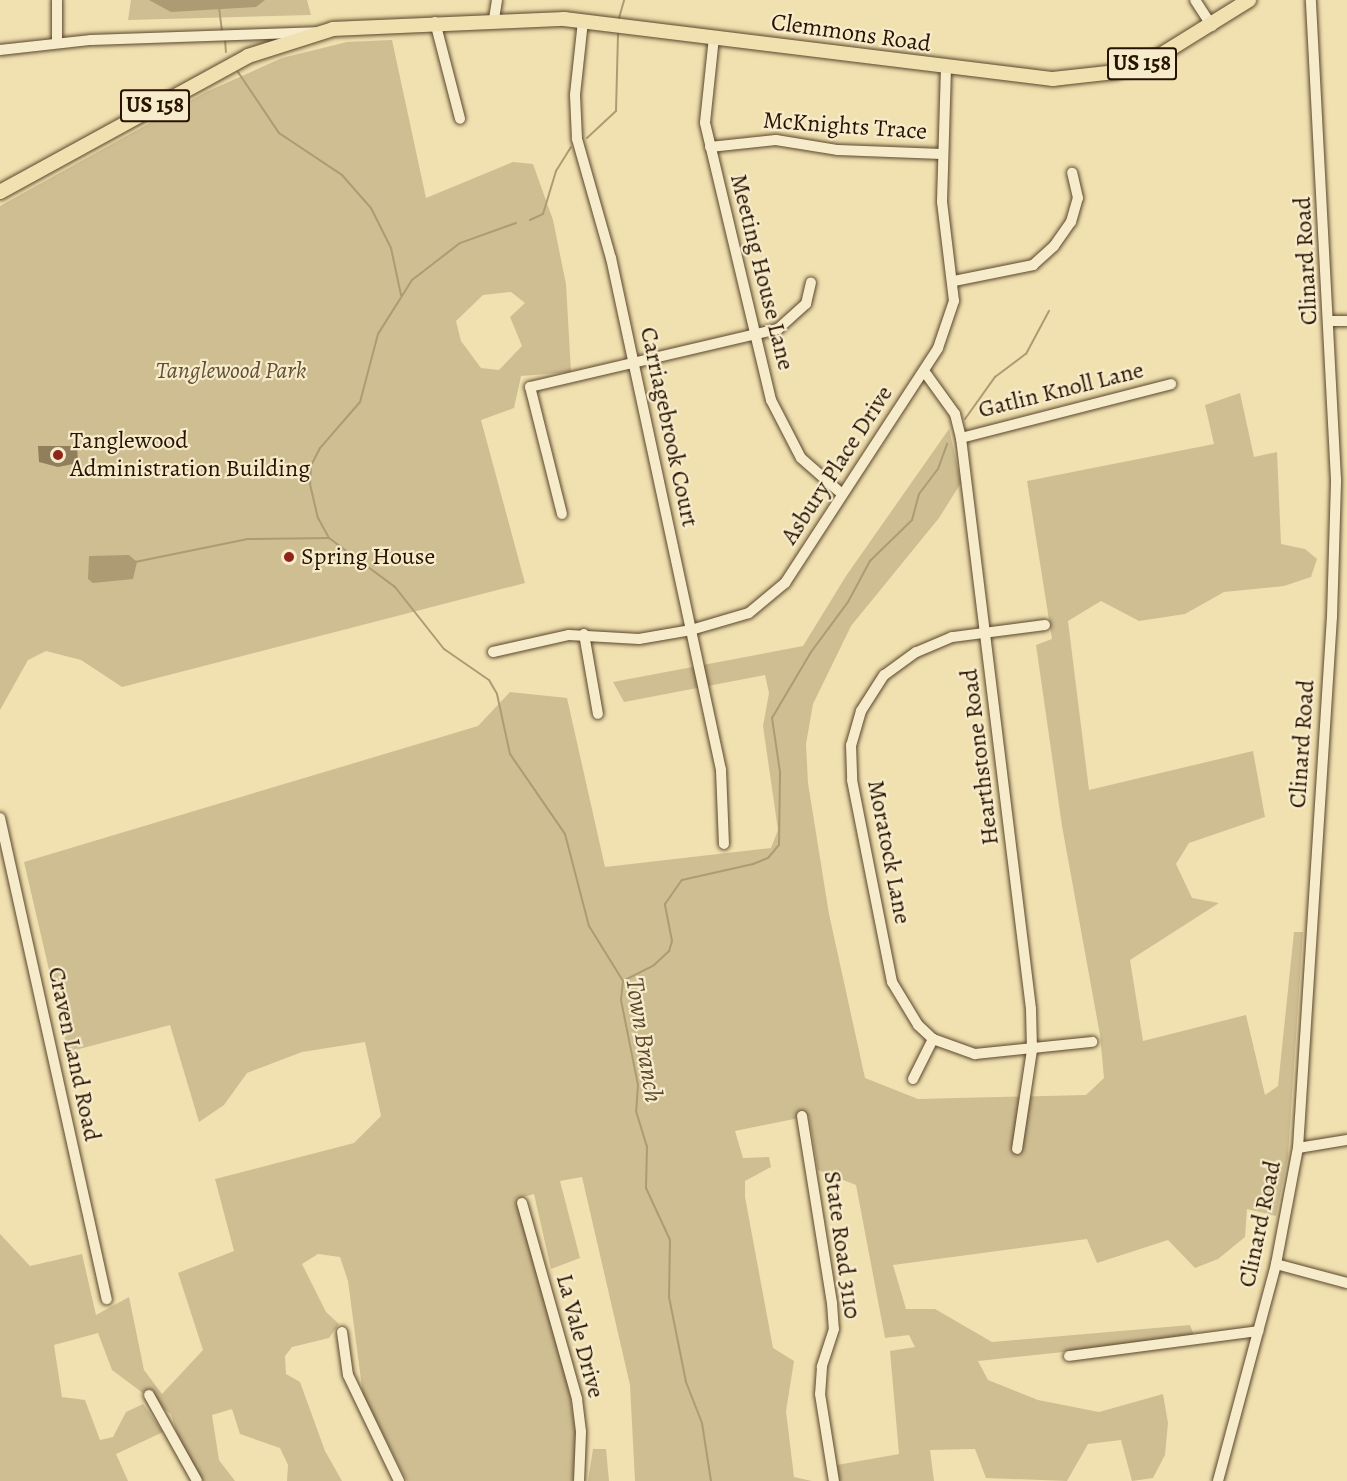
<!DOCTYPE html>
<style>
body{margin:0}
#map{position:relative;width:1347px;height:1481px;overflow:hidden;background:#f1e1b0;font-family:Alegreya,serif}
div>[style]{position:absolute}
.green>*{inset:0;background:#cfbe92}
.water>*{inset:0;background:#ad9b74}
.stream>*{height:2px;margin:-1px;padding:0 1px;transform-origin:1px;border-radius:1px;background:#ad9b74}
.building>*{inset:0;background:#917e5c}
.roads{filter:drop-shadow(0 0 2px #5a462c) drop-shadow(0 0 2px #5a462c)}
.minor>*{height:10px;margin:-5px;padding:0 5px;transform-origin:5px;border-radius:5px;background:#f6eccc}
.major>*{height:14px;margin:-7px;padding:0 7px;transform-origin:7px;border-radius:7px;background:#f1e1b0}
.dots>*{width:16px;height:16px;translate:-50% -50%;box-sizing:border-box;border:3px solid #f6eccc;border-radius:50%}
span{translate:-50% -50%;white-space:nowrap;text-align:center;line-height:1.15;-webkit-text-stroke:4.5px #f6eccc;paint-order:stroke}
.shield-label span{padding:2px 4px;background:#f6eccc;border:2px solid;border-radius:4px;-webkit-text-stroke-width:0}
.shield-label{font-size:22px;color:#281200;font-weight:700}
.street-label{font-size:24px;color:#281200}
.park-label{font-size:24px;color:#624e33;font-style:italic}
.poi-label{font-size:24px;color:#281200}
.left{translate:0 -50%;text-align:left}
.water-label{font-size:26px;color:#5d492e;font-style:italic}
</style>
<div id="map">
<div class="green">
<i style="clip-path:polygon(131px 0,307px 0,311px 15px,128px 20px)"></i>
<i style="clip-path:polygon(evenodd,392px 40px,426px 198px,513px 162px,533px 164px,553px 220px,566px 284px,571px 372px,521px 376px,514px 408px,481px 420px,525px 583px,122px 687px,81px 660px,46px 651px,28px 660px,0 710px,0 206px,206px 92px,282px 58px,347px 42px,392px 40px,511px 292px,525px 303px,510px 317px,522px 346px,499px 370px,481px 368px,461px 341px,456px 321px,483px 295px,511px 292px)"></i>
<i style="clip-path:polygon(1240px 393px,1254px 457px,1277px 452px,1281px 544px,1305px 549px,1317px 559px,1311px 577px,1284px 586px,1224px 592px,1185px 614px,1139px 621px,1101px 601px,1068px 621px,1089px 790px,1253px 751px,1265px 817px,1189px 843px,1176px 864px,1192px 898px,1219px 903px,1130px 960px,1143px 1041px,1246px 1015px,1265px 1095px,1278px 1086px,1294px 932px,1303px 932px,1288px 1156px,1276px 1216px,1247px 1209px,1245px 1237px,1218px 1259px,1195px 1268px,1168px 1240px,1097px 1263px,1087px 1239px,893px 1265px,906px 1309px,935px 1309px,992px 1342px,1190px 1325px,1195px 1338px,978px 1361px,988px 1380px,1038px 1400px,1099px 1412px,1163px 1394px,1168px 1423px,1165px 1455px,1153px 1478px,1132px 1481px,1121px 1440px,1088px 1444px,1067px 1481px,986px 1478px,975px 1449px,930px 1450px,934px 1481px,838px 1481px,837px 1465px,899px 1454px,890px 1351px,915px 1347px,909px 1335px,885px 1338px,856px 1185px,818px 1170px,809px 1116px,735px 1131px,743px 1158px,769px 1157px,771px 1167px,745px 1181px,745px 1197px,773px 1348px,794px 1361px,786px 1411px,794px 1477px,812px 1481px,635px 1481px,630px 1385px,582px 1177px,560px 1181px,580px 1258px,551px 1269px,534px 1194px,517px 1199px,567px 1379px,576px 1434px,573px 1481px,407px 1481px,363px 1395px,348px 1281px,340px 1257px,318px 1254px,302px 1264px,326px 1312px,339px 1324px,329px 1338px,292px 1347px,285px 1356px,286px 1374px,300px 1382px,325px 1451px,342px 1481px,287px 1481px,288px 1465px,280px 1448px,240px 1434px,232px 1409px,212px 1415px,219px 1460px,235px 1481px,203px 1481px,181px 1446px,171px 1414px,112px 1370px,98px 1333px,54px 1345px,62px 1397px,85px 1400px,100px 1440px,113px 1437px,126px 1412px,143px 1404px,163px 1432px,116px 1454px,128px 1481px,0 1481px,0 1234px,30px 1266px,82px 1254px,96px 1315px,129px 1297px,144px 1370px,162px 1394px,203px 1350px,178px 1273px,234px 1251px,215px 1179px,354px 1143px,381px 1116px,365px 1042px,302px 1052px,247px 1073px,224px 1105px,199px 1122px,170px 1025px,68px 1052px,24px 862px,478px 726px,510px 692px,567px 698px,605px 867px,771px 848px,778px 830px,763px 726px,769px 693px,765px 675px,624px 702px,613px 682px,803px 646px,846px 576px,949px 429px,961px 483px,939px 518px,851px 626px,813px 704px,806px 744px,808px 783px,829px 914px,865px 1078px,918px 1099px,1086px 1095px,1104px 1078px,1100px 1035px,1062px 826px,1036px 645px,1052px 639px,1027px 481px,1214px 444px,1205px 405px)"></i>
<i style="clip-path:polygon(593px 1449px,606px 1449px,609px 1481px,588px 1481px)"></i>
</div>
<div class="water">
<i style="clip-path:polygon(149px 0,265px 0,256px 7px,171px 12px)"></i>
<i style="clip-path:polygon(129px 555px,137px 562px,133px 579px,93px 583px,88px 579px,89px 556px)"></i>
</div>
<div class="stream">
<i style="left:219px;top:7px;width:24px;rotate:83deg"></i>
<i style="left:619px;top:18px;width:19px;rotate:-74deg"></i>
<i style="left:225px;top:39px;width:13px;rotate:86deg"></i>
<i style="left:238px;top:72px;width:73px;rotate:56.1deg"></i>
<i style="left:279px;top:133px;width:76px;rotate:33.7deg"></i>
<i style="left:342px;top:175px;width:44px;rotate:48.7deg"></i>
<i style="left:371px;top:208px;width:45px;rotate:63.4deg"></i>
<i style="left:391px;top:248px;width:48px;rotate:78deg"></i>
<i style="left:587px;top:138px;width:40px;rotate:-43deg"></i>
<i style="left:616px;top:111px;width:78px;rotate:-88.5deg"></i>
<i style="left:530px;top:220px;width:14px;rotate:-25deg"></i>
<i style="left:543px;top:214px;width:45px;rotate:-73.2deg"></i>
<i style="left:556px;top:171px;width:28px;rotate:-58deg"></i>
<i style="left:516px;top:223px;width:59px;rotate:160.3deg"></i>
<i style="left:460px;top:243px;width:61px;rotate:142.4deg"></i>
<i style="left:412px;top:280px;width:64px;rotate:122.2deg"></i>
<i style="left:378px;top:334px;width:70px;rotate:104.8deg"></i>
<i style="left:360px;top:402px;width:61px;rotate:131deg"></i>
<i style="left:320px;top:448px;width:20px;rotate:117deg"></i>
<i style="left:311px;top:466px;width:18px;rotate:93deg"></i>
<i style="left:310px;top:484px;width:35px;rotate:77deg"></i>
<i style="left:318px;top:518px;width:23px;rotate:61deg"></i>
<i style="left:329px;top:538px;width:82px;rotate:36.6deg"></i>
<i style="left:395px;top:587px;width:79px;rotate:51.7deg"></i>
<i style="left:444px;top:649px;width:55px;rotate:34.6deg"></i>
<i style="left:489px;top:680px;width:16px;rotate:60deg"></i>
<i style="left:497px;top:694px;width:61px;rotate:77.8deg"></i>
<i style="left:510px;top:754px;width:97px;rotate:55.5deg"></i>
<i style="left:565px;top:834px;width:95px;rotate:75.4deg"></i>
<i style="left:589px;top:926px;width:65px;rotate:58.3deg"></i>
<i style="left:623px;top:981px;width:19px;rotate:96deg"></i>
<i style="left:621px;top:1000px;width:87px;rotate:78.7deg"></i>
<i style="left:638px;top:1085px;width:26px;rotate:94deg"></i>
<i style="left:636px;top:1111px;width:37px;rotate:73deg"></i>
<i style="left:647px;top:1146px;width:42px;rotate:91.4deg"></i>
<i style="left:646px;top:1188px;width:57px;rotate:65.2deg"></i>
<i style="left:670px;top:1240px;width:57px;rotate:91deg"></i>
<i style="left:669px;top:1297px;width:87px;rotate:78.7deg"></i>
<i style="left:686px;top:1382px;width:44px;rotate:68.7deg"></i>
<i style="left:702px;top:1423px;width:59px;rotate:81.2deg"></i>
<i style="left:965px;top:419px;width:52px;rotate:-54.5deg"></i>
<i style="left:995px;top:377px;width:39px;rotate:-37deg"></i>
<i style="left:1026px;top:354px;width:49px;rotate:-61.9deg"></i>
<i style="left:135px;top:562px;width:115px;rotate:-11.5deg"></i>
<i style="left:248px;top:539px;width:81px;rotate:-0.7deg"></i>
<i style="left:623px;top:981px;width:35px;rotate:-27deg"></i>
<i style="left:654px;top:965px;width:21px;rotate:-43deg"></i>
<i style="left:669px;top:951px;width:10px;rotate:-73deg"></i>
<i style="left:672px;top:941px;width:38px;rotate:-101deg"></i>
<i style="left:665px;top:904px;width:29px;rotate:-55deg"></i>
<i style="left:682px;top:880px;width:73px;rotate:-12.7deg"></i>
<i style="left:753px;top:864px;width:16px;rotate:-22deg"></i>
<i style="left:768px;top:858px;width:17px;rotate:-50deg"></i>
<i style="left:779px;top:845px;width:73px;rotate:-89.2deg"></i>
<i style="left:780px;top:772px;width:55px;rotate:-98.4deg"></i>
<i style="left:772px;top:718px;width:77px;rotate:-59.4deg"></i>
<i style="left:811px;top:652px;width:62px;rotate:-53.5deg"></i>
<i style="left:848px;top:602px;width:47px;rotate:-61.8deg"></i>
<i style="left:870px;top:561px;width:59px;rotate:-44.3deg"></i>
<i style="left:912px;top:520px;width:27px;rotate:-75deg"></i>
<i style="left:919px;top:494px;width:31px;rotate:-53deg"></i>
<i style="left:938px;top:469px;width:27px;rotate:-70deg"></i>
</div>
<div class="building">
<i style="clip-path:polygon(38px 446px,77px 446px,78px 463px,58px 467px,39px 462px)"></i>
</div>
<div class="roads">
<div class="minor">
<i style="left:1195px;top:0;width:31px;rotate:57deg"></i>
<i style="left:494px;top:19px;width:19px;rotate:-81deg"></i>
<i style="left:583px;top:21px;width:74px;rotate:96.2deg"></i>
<i style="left:575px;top:95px;width:44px;rotate:87.4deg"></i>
<i style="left:577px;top:139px;width:124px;rotate:74.1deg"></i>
<i style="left:611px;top:258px;width:524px;rotate:77.87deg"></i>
<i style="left:721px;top:770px;width:74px;rotate:87.7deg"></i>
<i style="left:435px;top:22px;width:100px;rotate:75.5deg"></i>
<i style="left:714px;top:37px;width:86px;rotate:96deg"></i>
<i style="left:705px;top:123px;width:285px;rotate:76.6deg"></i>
<i style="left:771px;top:400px;width:65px;rotate:62.7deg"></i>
<i style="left:801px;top:458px;width:53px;rotate:41.2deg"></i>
<i style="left:57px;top:43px;width:43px;rotate:-90deg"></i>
<i style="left:0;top:50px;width:92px;rotate:-6.3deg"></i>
<i style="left:91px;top:40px;width:225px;rotate:-2deg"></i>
<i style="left:710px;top:147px;width:66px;rotate:-6.1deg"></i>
<i style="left:776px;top:140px;width:63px;rotate:9.2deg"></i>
<i style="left:838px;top:150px;width:104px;rotate:2.2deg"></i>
<i style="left:954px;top:281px;width:81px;rotate:-11.4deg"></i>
<i style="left:1033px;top:265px;width:28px;rotate:-42deg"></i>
<i style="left:1054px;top:246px;width:29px;rotate:-55deg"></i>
<i style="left:1071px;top:222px;width:25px;rotate:-74deg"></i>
<i style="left:1078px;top:198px;width:26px;rotate:-103deg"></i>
<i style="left:1330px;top:321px;width:17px"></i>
<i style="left:924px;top:371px;width:53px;rotate:54.2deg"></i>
<i style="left:955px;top:414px;width:25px;rotate:76deg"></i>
<i style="left:961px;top:438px;width:575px;rotate:83.01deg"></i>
<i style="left:1031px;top:1009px;width:41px;rotate:88.6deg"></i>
<i style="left:1032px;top:1050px;width:100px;rotate:98.6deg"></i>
<i style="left:961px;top:438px;width:217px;rotate:-14.4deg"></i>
<i style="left:562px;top:514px;width:131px;rotate:-104.1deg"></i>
<i style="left:530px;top:387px;width:255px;rotate:-13.2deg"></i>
<i style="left:778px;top:329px;width:38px;rotate:-42deg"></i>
<i style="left:806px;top:304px;width:22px;rotate:-77deg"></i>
<i style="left:1045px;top:625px;width:94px;rotate:172.6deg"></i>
<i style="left:952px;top:637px;width:39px;rotate:157deg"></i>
<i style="left:916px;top:652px;width:39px;rotate:144deg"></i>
<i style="left:884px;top:675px;width:43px;rotate:122.6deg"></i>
<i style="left:861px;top:711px;width:35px;rotate:106deg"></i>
<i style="left:851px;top:745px;width:35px;rotate:88deg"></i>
<i style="left:852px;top:780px;width:206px;rotate:78.8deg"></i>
<i style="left:892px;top:982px;width:50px;rotate:58.8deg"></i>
<i style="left:918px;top:1025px;width:21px;rotate:43deg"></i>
<i style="left:933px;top:1039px;width:45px;rotate:19.7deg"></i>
<i style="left:975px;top:1054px;width:118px;rotate:-5.9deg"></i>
<i style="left:584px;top:634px;width:81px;rotate:80.1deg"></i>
<i style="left:493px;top:652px;width:78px;rotate:-12.6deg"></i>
<i style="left:569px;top:635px;width:70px;rotate:3.3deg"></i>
<i style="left:639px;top:639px;width:53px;rotate:-9.8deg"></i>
<i style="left:691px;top:630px;width:60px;rotate:-16.3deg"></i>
<i style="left:749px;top:613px;width:47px;rotate:-39.8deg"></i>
<i style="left:785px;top:583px;width:280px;rotate:-56.9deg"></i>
<i style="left:938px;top:348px;width:50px;rotate:-71.2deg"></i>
<i style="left:954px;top:301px;width:100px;rotate:-96.9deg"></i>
<i style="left:942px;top:202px;width:133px;rotate:-88.3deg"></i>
<i style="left:0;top:818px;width:493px;rotate:77.5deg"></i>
<i style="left:913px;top:1079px;width:45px;rotate:-63.4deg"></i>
<i style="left:802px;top:1116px;width:189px;rotate:80.9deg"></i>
<i style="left:832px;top:1303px;width:26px;rotate:86deg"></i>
<i style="left:834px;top:1329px;width:40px;rotate:108deg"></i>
<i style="left:822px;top:1367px;width:27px;rotate:94deg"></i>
<i style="left:820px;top:1394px;width:88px;rotate:80.9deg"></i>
<i style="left:1298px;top:1148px;width:50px;rotate:-9.3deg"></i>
<i style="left:522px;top:1203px;width:204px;rotate:74.3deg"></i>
<i style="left:577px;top:1399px;width:33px;rotate:83deg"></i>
<i style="left:581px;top:1432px;width:49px;rotate:92.3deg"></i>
<i style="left:1276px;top:1264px;width:73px;rotate:15deg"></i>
<i style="left:342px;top:1332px;width:43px;rotate:82.1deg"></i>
<i style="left:348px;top:1375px;width:118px;rotate:64.3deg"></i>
<i style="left:1069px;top:1356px;width:191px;rotate:-7.5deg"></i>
<i style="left:149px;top:1395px;width:98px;rotate:60.8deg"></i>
<i style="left:1218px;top:1481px;width:225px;rotate:-75deg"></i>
<i style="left:1276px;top:1264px;width:118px;rotate:-79.3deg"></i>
<i style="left:1298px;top:1148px;width:532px;rotate:-86.34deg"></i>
<i style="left:1332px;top:617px;width:137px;rotate:-88.3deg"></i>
<i style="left:1336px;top:480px;width:481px;rotate:-93deg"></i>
</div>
<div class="major">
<i style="left:0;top:192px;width:283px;rotate:-28.7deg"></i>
<i style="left:248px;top:56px;width:89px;rotate:-17.6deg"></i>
<i style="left:333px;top:29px;width:231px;rotate:-2.5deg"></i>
<i style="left:564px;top:19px;width:493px;rotate:7deg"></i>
<i style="left:1053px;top:79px;width:62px;rotate:-6.4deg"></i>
<i style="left:1115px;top:72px;width:41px;rotate:-18.4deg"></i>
<i style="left:1154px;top:59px;width:112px;rotate:-31.8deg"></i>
</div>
</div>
<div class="dots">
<i style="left:58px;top:455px;background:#8f2418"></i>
<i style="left:289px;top:557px;background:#8f2418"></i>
</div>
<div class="shield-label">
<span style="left:1142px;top:64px">US 158</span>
<span style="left:155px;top:106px">US 158</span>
</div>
<div class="street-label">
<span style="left:851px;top:33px;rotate:8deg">Clemmons Road</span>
<span style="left:845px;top:126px;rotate:4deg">McKnights Trace</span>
<span style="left:1306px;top:261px;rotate:-93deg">Clinard Road</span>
<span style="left:762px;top:272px;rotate:76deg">Meeting House Lane</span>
<span style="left:1061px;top:390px;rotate:-14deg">Gatlin Knoll Lane</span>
<span style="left:669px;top:427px;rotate:78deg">Carriagebrook Court</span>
<span style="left:837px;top:465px;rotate:-57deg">Asbury Place Drive</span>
<span style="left:1302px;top:744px;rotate:-86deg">Clinard Road</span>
<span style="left:980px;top:757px;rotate:-97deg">Hearthstone Road</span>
<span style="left:889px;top:852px;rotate:79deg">Moratock Lane</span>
<span style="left:74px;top:1054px;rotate:78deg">Craven Land Road</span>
<span style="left:1260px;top:1224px;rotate:-78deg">Clinard Road</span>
<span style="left:842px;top:1245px;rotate:82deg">State Road 3110</span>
<span style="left:580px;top:1336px;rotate:75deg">La Vale Drive</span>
</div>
<div class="park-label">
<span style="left:231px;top:371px">Tanglewood Park</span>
</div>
<div class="poi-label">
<span class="left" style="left:70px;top:455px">Tanglewood<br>Administration Building</span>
<span class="left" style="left:301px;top:557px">Spring House</span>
</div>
<div class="water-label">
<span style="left:644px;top:1040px;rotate:81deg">Town Branch</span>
</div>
</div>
